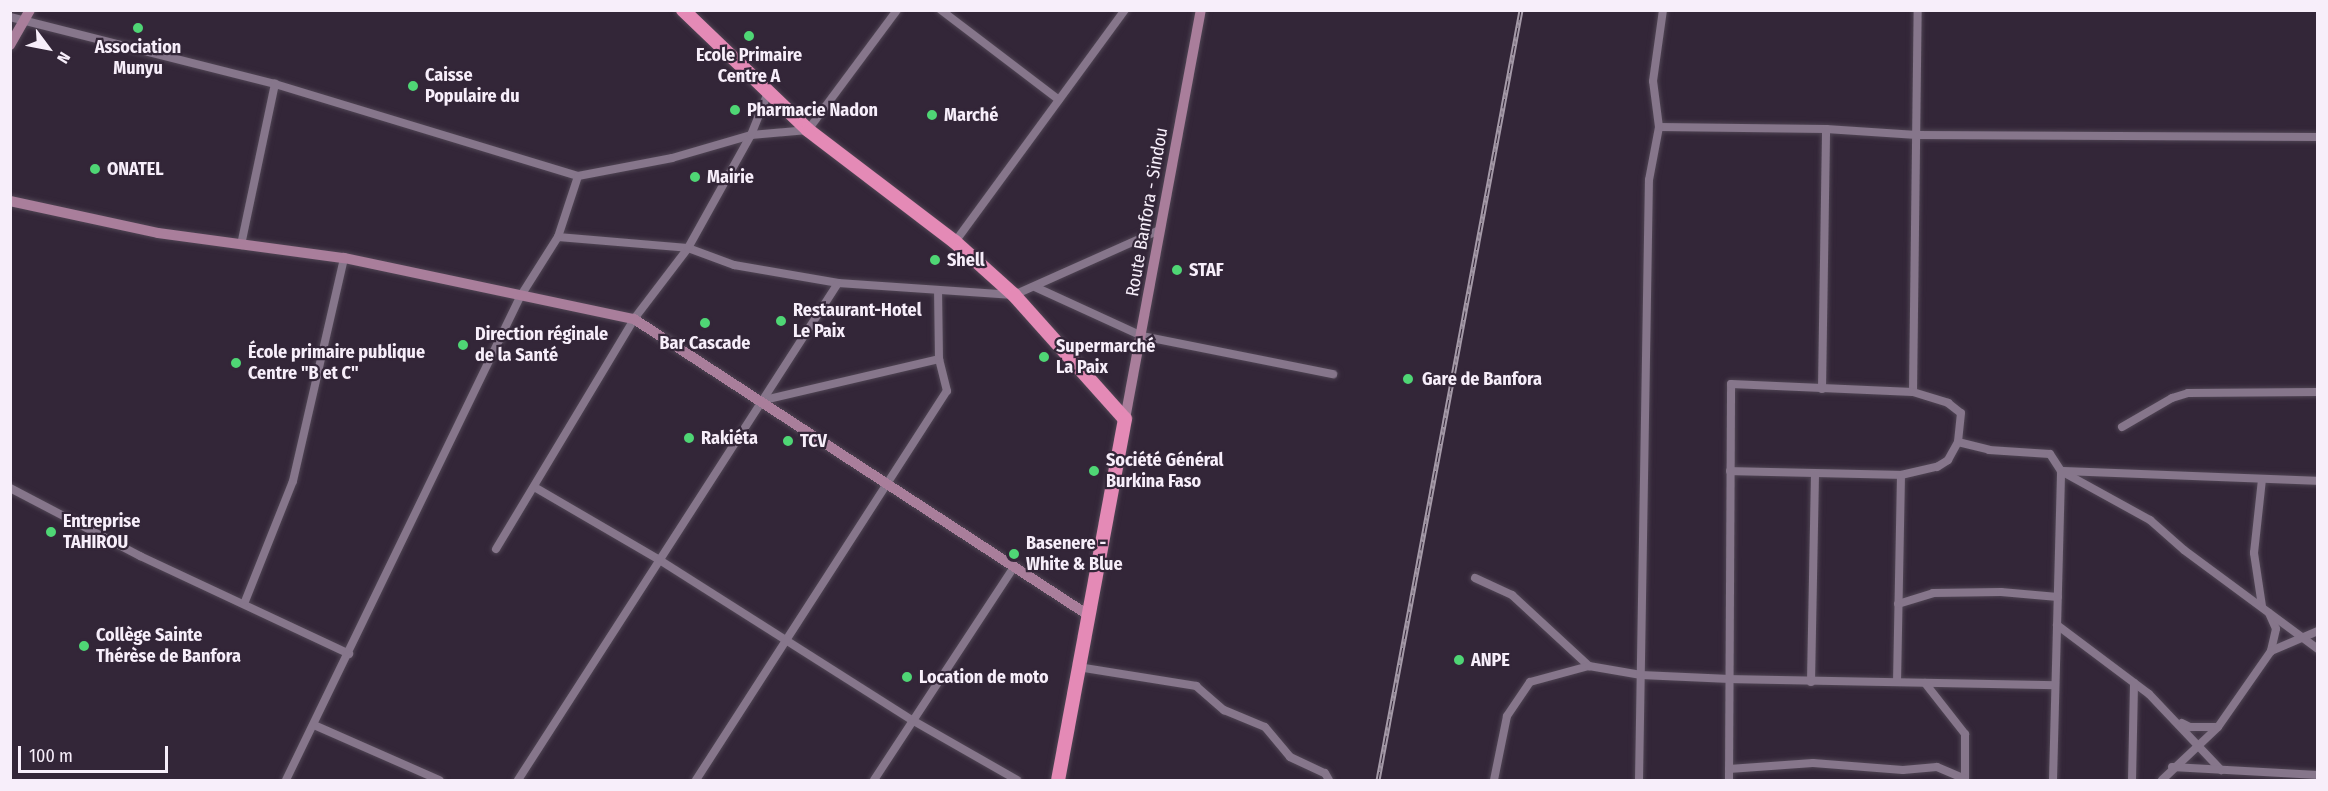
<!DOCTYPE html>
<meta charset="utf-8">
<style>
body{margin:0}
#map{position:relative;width:2328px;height:791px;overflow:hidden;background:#332638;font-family:"Fira Sans Condensed",sans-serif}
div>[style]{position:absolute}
.roads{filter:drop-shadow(0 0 2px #504554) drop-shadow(0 0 2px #504554)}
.minor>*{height:8px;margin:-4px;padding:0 4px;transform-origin:4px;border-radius:4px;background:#86768b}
.secondary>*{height:10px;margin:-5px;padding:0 5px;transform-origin:5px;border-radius:5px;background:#a97e9b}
.trunk>*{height:14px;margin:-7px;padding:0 7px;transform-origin:7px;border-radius:7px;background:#e48ab6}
.rail>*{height:5px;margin-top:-2.5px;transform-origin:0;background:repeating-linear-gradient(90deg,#332638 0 9px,#a59aa8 0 18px);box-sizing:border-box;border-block:2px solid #a59aa8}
.dots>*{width:16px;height:16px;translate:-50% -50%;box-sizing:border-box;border:3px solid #332638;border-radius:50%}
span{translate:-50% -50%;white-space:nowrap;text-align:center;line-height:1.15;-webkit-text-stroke:4.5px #332638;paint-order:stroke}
.poi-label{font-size:18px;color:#f7eefa;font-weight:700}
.left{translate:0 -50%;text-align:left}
.street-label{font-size:18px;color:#f7eefa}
.frame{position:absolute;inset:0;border:12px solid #f7eefa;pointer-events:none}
.north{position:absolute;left:18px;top:18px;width:60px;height:60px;-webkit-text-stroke:4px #332638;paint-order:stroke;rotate:122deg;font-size:16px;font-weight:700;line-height:24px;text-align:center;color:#f7eefa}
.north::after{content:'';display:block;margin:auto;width:21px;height:27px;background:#f7eefa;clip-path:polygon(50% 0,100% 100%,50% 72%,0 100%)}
.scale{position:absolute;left:18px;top:746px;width:150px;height:27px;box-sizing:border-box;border:3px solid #f7eefa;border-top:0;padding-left:8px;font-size:18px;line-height:21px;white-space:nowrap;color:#f7eefa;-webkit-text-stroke:4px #332638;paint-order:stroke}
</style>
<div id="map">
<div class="roads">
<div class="minor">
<i style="left:941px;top:10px;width:148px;rotate:37.3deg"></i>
<i style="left:10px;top:17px;width:273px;rotate:14.2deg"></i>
<i style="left:275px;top:84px;width:317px;rotate:16.9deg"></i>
<i style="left:578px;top:176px;width:96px;rotate:-10.8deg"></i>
<i style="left:672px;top:158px;width:82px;rotate:-16.2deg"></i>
<i style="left:751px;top:135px;width:57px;rotate:-5deg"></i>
<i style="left:808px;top:130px;width:149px;rotate:-53.4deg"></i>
<i style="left:1659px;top:127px;width:167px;rotate:0.7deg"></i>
<i style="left:1826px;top:129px;width:91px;rotate:3.8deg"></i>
<i style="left:1917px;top:135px;width:401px;rotate:0.3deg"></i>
<i style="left:558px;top:237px;width:130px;rotate:4.8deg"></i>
<i style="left:688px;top:248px;width:49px;rotate:20.3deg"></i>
<i style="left:734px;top:265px;width:106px;rotate:9.8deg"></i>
<i style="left:838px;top:283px;width:176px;rotate:3.9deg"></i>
<i style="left:1014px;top:295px;width:159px;rotate:-24.1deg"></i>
<i style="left:955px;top:242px;width:288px;rotate:-53.8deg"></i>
<i style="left:241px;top:245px;width:165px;rotate:-78.1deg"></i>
<i style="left:1035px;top:287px;width:118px;rotate:24.6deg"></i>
<i style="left:1142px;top:336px;width:195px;rotate:11.3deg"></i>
<i style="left:1822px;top:389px;width:260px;rotate:-89.1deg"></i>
<i style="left:1913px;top:392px;width:382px;rotate:-89.3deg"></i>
<i style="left:760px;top:401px;width:184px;rotate:-13.2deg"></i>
<i style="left:2122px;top:427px;width:58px;rotate:-30.1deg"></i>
<i style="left:2172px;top:398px;width:17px;rotate:-17deg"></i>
<i style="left:2188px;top:393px;width:130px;rotate:-0.4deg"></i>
<i style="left:1730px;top:471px;width:171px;rotate:1.3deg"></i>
<i style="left:1901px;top:475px;width:207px;rotate:91.1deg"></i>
<i style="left:1901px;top:475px;width:37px;rotate:-13deg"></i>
<i style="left:1937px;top:467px;width:13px;rotate:-32deg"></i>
<i style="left:1948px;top:460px;width:21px;rotate:-61deg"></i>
<i style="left:10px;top:488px;width:147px;rotate:27.6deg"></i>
<i style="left:140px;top:556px;width:231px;rotate:25.1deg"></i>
<i style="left:536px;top:488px;width:141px;rotate:30.2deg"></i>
<i style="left:658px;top:559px;width:301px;rotate:32.4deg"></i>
<i style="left:912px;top:720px;width:121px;rotate:29.7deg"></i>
<i style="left:496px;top:549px;width:268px;rotate:-59deg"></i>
<i style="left:634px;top:319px;width:89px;rotate:-52.7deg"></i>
<i style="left:688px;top:248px;width:129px;rotate:-60.9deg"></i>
<i style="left:751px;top:135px;width:48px;rotate:-68.2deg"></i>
<i style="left:1475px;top:578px;width:41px;rotate:24.7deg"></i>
<i style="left:1512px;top:595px;width:105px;rotate:42.7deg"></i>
<i style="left:244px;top:604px;width:132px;rotate:-68.3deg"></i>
<i style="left:293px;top:481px;width:229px;rotate:-77.1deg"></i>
<i style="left:1898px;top:604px;width:37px;rotate:-17deg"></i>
<i style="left:1933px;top:593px;width:68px;rotate:-0.8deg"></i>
<i style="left:2001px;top:592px;width:57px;rotate:5deg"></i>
<i style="left:2262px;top:606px;width:54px;rotate:-98.6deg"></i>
<i style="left:2254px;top:553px;width:74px;rotate:-83.8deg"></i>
<i style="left:2269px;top:613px;width:17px;rotate:66deg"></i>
<i style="left:2276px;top:629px;width:23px;rotate:103deg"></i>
<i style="left:2057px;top:625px;width:115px;rotate:36.9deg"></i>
<i style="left:2149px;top:694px;width:105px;rotate:46.5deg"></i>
<i style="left:1078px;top:667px;width:120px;rotate:9.1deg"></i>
<i style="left:1196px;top:686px;width:37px;rotate:41deg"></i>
<i style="left:1224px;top:710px;width:44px;rotate:22.5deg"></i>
<i style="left:1265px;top:727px;width:39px;rotate:50deg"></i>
<i style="left:1290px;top:757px;width:38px;rotate:25deg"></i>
<i style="left:1325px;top:773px;width:8px;rotate:60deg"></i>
<i style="left:1811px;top:682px;width:208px;rotate:-88.9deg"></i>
<i style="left:1925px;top:683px;width:65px;rotate:51.9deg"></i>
<i style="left:1965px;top:734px;width:46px;rotate:90deg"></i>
<i style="left:2182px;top:723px;width:9px;rotate:27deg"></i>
<i style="left:2190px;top:727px;width:27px"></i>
<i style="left:314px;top:725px;width:137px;rotate:23.7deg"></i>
<i style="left:2172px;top:767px;width:146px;rotate:3.1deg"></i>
<i style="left:1729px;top:769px;width:84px;rotate:-4.1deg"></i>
<i style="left:1813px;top:763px;width:90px;rotate:4.4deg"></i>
<i style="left:1903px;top:770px;width:34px;rotate:-5deg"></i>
<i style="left:1937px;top:767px;width:30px;rotate:23deg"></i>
<i style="left:286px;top:780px;width:537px;rotate:-64.15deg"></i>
<i style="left:520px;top:297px;width:71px;rotate:-57.7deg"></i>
<i style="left:558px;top:237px;width:64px;rotate:-71.8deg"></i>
<i style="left:518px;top:780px;width:591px;rotate:-57.22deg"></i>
<i style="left:696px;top:780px;width:463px;rotate:-57.2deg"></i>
<i style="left:947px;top:391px;width:33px;rotate:-104deg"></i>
<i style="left:939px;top:359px;width:68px;rotate:-90.8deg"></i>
<i style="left:874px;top:780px;width:255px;rotate:-56.7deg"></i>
<i style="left:1494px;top:780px;width:65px;rotate:-78.5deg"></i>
<i style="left:1507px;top:716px;width:41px;rotate:-55.9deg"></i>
<i style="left:1530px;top:682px;width:61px;rotate:-15.2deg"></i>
<i style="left:1589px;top:666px;width:53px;rotate:9.8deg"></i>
<i style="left:1641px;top:675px;width:89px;rotate:2.6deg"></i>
<i style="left:1730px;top:679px;width:323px;rotate:1.1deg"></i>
<i style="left:1639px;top:780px;width:600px;rotate:-89.05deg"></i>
<i style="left:1649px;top:180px;width:54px;rotate:-79.3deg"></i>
<i style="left:1659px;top:127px;width:46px;rotate:-97.4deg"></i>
<i style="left:1653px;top:81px;width:72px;rotate:-82deg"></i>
<i style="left:1729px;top:780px;width:396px;rotate:-89.7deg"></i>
<i style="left:1731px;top:384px;width:182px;rotate:2.5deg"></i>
<i style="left:1913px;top:392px;width:37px;rotate:17deg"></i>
<i style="left:1948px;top:403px;width:16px;rotate:38deg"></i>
<i style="left:1961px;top:413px;width:29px;rotate:96deg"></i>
<i style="left:1958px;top:442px;width:32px;rotate:14deg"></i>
<i style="left:1989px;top:450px;width:61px;rotate:3.8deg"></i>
<i style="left:2050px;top:454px;width:20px;rotate:57deg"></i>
<i style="left:2061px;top:471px;width:102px;rotate:28.8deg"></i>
<i style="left:2150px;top:520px;width:45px;rotate:41.4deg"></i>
<i style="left:2184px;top:550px;width:167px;rotate:36.5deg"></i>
<i style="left:2053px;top:780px;width:309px;rotate:-88.5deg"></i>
<i style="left:2061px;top:471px;width:257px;rotate:2.2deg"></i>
<i style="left:2132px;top:780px;width:97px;rotate:-88.8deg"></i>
<i style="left:2162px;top:780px;width:77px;rotate:-43.4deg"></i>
<i style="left:2218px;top:727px;width:93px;rotate:-55.1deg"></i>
<i style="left:2271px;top:651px;width:51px;rotate:-23.1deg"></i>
</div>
<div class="secondary">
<i style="left:10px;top:45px;width:40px;rotate:-60.3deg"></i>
<i style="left:10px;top:201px;width:151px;rotate:12.2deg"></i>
<i style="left:158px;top:233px;width:188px;rotate:7.7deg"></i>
<i style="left:344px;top:258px;width:296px;rotate:11.9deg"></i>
<i style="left:634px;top:319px;width:542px;rotate:33.1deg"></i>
<i style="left:1125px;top:419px;width:416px;rotate:-79.5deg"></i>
</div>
<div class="trunk">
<i style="left:683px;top:10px;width:173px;rotate:43.8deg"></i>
<i style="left:808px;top:130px;width:185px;rotate:37.3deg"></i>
<i style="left:955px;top:242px;width:79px;rotate:41.9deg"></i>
<i style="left:1014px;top:295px;width:166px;rotate:48.2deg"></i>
<i style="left:1125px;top:419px;width:367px;rotate:100.5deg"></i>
</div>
</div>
<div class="rail">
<i style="left:1378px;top:780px;width:783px;rotate:-79.48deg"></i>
</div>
<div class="dots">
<i style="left:138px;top:28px;background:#4fd675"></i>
<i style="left:749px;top:36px;background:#4fd675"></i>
<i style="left:413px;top:86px;background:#4fd675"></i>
<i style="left:735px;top:110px;background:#4fd675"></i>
<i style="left:932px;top:115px;background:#4fd675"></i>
<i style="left:95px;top:169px;background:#4fd675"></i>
<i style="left:695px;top:177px;background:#4fd675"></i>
<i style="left:935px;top:260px;background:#4fd675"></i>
<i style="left:1177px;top:270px;background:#4fd675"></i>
<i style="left:781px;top:321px;background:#4fd675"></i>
<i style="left:705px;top:323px;background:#4fd675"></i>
<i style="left:463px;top:345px;background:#4fd675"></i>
<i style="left:1044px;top:357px;background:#4fd675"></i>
<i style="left:236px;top:363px;background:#4fd675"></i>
<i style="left:1408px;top:379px;background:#4fd675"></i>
<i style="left:689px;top:438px;background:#4fd675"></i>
<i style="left:788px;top:441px;background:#4fd675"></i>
<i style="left:1094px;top:471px;background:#4fd675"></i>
<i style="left:51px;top:532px;background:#4fd675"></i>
<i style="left:1014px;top:554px;background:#4fd675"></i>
<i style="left:84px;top:646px;background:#4fd675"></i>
<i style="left:1459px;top:660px;background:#4fd675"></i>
<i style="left:907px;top:677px;background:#4fd675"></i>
</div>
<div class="poi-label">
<span style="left:138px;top:58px">Association<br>Munyu</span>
<span style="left:749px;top:66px">Ecole Primaire<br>Centre A</span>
<span class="left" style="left:425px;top:86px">Caisse<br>Populaire du</span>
<span class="left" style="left:747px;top:110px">Pharmacie Nadon</span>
<span class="left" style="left:944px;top:115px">Marché</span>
<span class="left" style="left:107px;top:169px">ONATEL</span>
<span class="left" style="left:707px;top:177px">Mairie</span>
<span class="left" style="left:947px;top:260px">Shell</span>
<span class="left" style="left:1189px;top:270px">STAF</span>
<span class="left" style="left:793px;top:321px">Restaurant-Hotel<br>Le Paix</span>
<span class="left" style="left:475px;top:345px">Direction réginale<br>de la Santé</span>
<span style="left:705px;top:343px">Bar Cascade</span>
<span class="left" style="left:1056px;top:357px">Supermarché<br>La Paix</span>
<span class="left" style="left:248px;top:363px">École primaire publique<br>Centre "B et C"</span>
<span class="left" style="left:1422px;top:379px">Gare de Banfora</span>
<span class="left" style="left:701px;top:438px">Rakiéta</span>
<span class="left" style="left:800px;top:441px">TCV</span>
<span class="left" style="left:1106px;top:471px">Société Général<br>Burkina Faso</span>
<span class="left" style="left:63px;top:532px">Entreprise<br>TAHIROU</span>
<span class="left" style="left:1026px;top:554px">Basenere -<br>White &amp; Blue</span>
<span class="left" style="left:96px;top:646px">Collège Sainte<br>Thérèse de Banfora</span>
<span class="left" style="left:1471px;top:660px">ANPE</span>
<span class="left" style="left:919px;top:677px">Location de moto</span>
</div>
<div class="street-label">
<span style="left:1147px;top:212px;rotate:-80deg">Route Banfora - Sindou</span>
</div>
<div class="frame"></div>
<div class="north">N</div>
<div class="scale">100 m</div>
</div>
